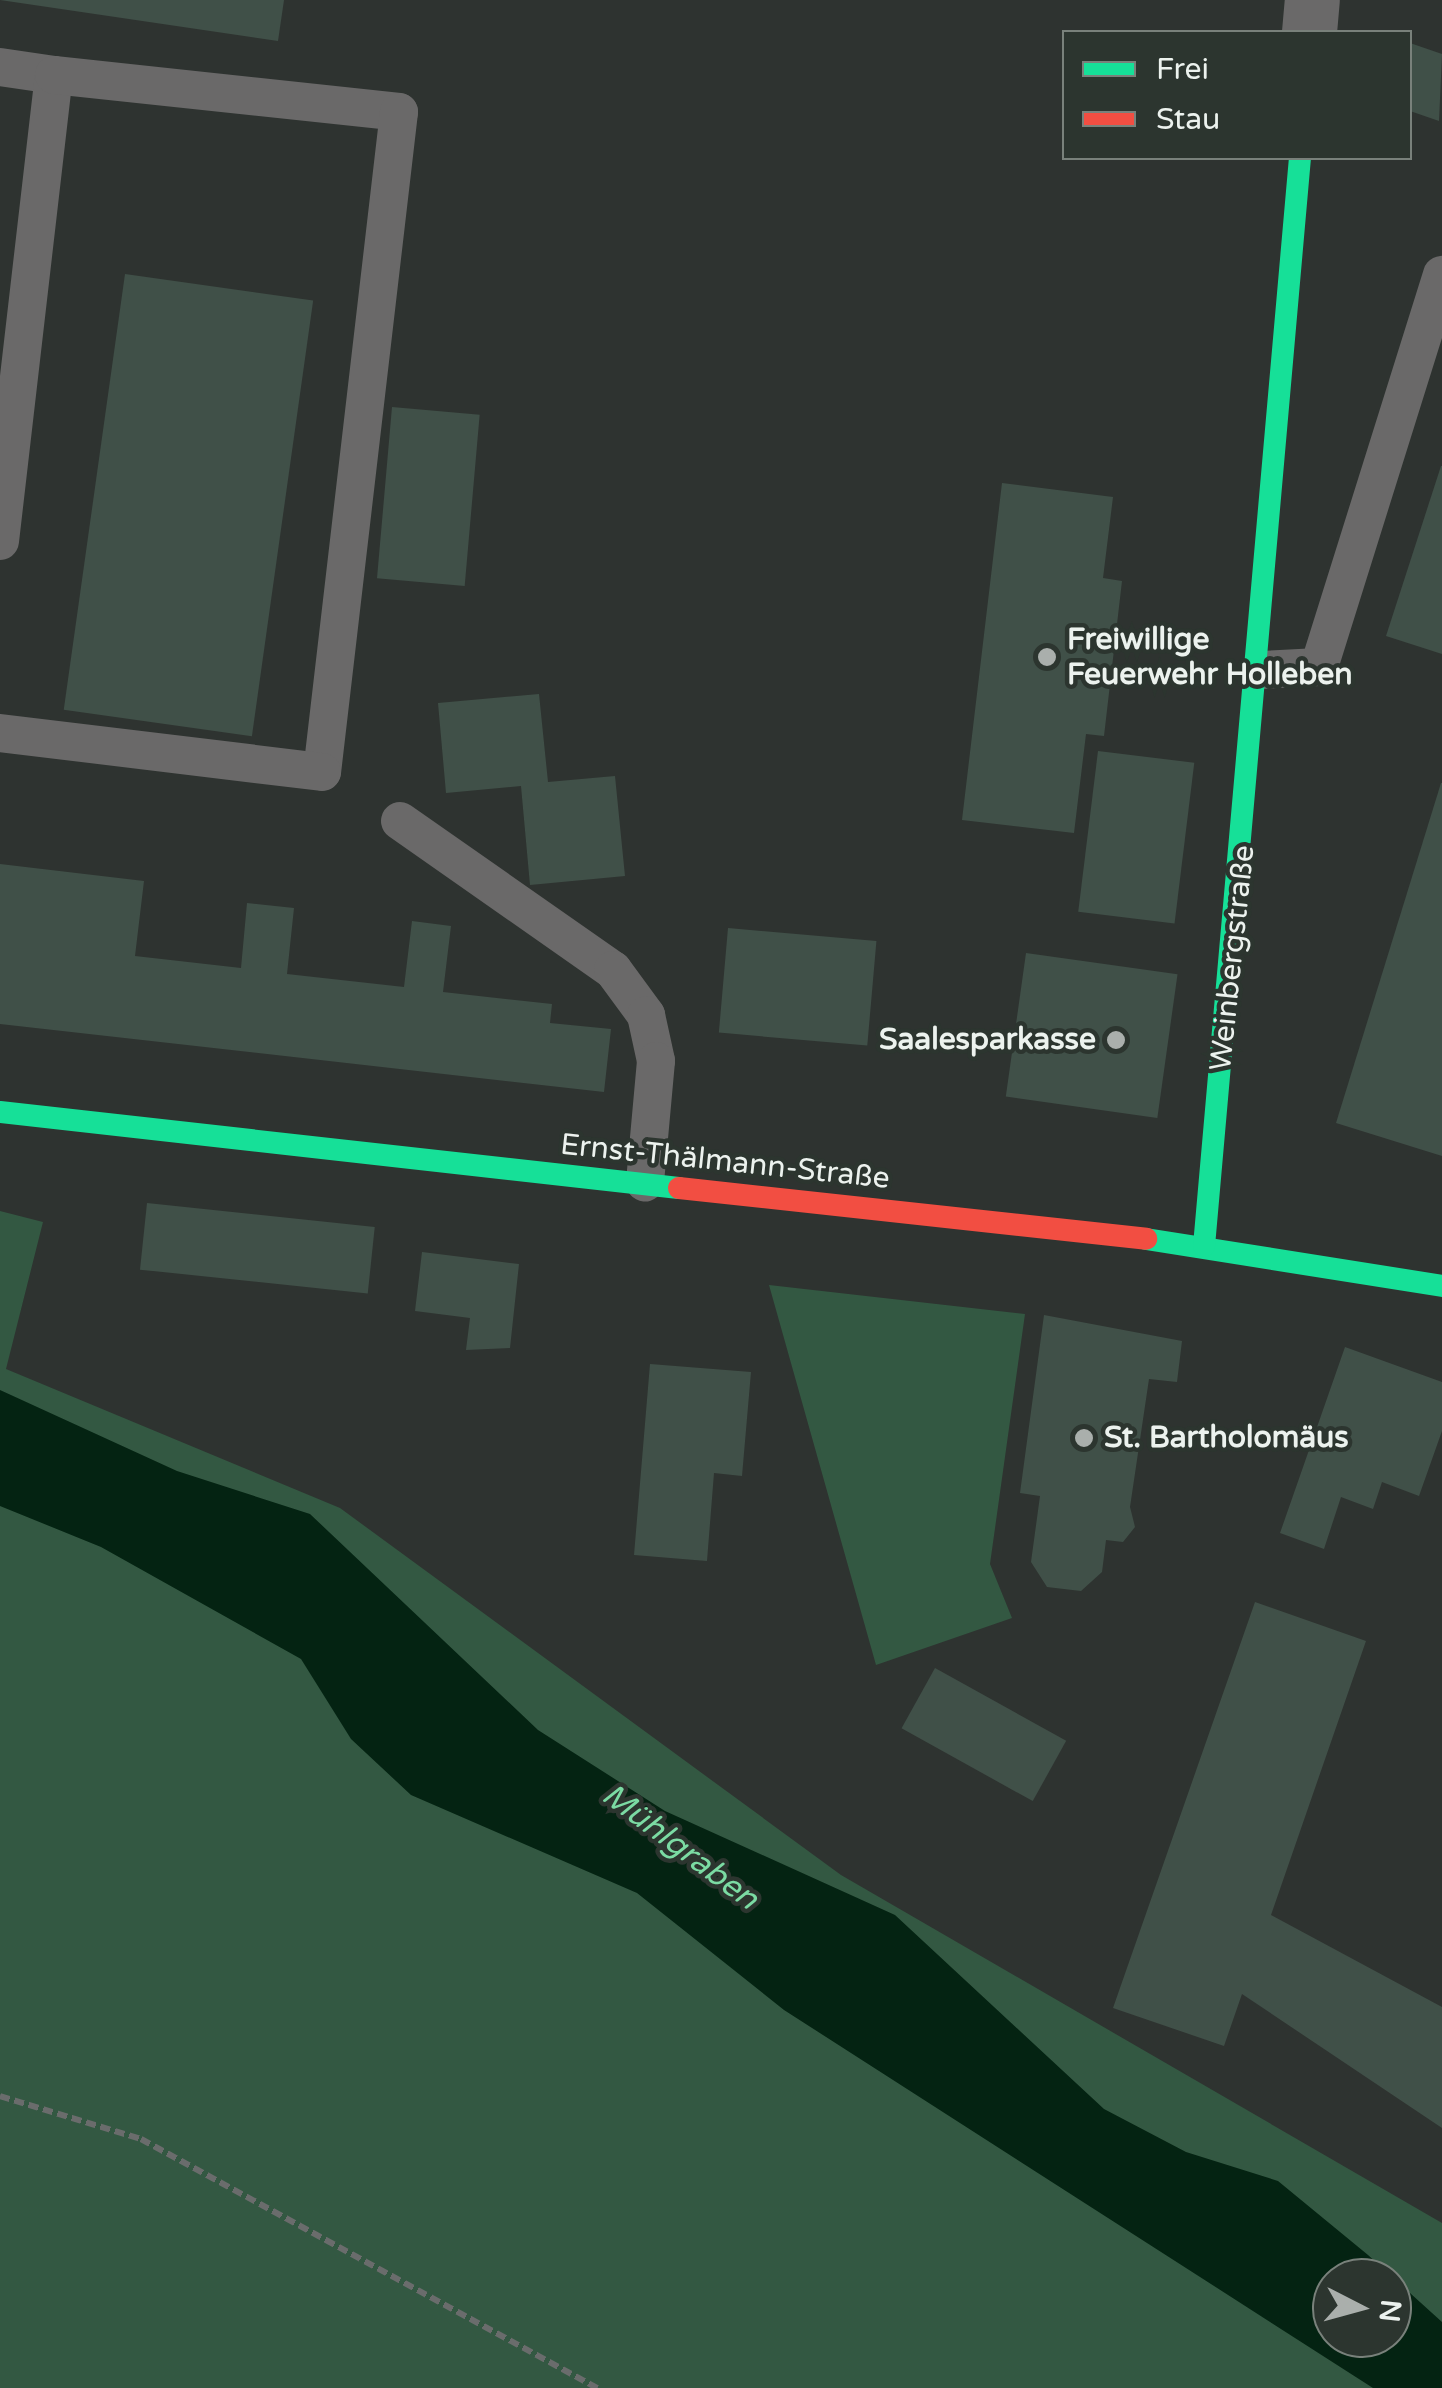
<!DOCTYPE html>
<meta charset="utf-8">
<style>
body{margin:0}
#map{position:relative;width:1442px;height:2388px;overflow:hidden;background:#2e3330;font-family:"Varela Round",sans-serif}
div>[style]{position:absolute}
.green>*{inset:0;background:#335842}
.water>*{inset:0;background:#042312}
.building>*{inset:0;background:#405048;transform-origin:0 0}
.path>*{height:6px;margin-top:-3px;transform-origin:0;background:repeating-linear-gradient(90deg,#6a6c6c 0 10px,transparent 0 15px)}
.lane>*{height:38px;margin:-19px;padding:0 19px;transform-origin:19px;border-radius:19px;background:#6a6969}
.street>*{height:55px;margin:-27.5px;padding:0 27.5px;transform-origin:27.5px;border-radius:27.5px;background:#6a6969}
.fast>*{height:22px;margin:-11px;padding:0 11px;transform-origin:11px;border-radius:11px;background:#16e098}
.jam>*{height:22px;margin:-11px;padding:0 11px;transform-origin:11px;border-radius:11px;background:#f24e42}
.dots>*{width:28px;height:28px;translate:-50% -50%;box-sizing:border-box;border:5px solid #2c352f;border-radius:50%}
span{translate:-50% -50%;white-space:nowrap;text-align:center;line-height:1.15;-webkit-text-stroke:9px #2c352f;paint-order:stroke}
.poi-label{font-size:30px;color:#ecf2ee;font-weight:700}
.left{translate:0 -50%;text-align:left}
.right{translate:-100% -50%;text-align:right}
.street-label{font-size:30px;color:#ecf2ee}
.water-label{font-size:32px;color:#7bdba3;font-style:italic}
.legend{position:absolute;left:1062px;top:30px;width:350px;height:130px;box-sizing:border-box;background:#2c352f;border:2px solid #79817b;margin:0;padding:12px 18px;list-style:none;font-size:30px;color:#ecf2ee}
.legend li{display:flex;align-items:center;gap:20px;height:50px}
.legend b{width:50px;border:2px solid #79817b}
.north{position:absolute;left:1312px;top:2258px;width:100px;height:100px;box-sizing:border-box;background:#2c352f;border:2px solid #79817b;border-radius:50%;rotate:96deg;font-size:28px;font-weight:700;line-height:40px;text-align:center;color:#ecf2ee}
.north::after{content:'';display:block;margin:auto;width:35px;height:45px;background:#aaafac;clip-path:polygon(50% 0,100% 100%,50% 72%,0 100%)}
</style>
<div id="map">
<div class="green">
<i style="clip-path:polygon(evenodd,0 1211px,43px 1222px,6px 1369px,340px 1508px,841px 1875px,1442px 2223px,1442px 2388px,0 2388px,0 1211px,1332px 2278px,1392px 2278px,1392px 2338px,1332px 2338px,1332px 2278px)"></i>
<i style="clip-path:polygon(769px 1285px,1025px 1314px,990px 1564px,1012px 1618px,876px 1665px)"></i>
</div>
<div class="water">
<i style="clip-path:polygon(evenodd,0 1390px,177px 1471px,310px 1514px,538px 1730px,665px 1811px,895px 1915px,1104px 2109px,1186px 2152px,1278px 2181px,1368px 2255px,1442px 2322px,1442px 2388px,1373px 2388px,784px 2010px,637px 1893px,411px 1795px,351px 1739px,301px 1659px,101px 1547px,0 1506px,0 1390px,1332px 2278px,1392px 2278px,1392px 2338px,1332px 2338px,1332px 2278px)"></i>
</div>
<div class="building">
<i style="clip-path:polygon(0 0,284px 0,278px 41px)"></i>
<i style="clip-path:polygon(1410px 43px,1442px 54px,1439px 121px,1410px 111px)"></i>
<i style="left:125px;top:274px;width:190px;height:440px;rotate:8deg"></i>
<i style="left:392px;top:407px;width:88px;height:172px;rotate:5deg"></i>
<i style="clip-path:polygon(1441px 466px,1442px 466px,1442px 654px,1386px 636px)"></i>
<i style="clip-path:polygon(1002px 483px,1113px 497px,1103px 578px,1122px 581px,1104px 736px,1086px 734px,1074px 833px,962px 820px)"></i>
<i style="clip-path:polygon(539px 694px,548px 782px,615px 776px,625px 876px,530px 885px,521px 786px,446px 793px,438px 703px)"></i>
<i style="left:1098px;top:751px;width:97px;height:162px;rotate:7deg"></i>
<i style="clip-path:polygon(1441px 783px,1442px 783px,1442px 1156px,1336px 1123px)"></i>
<i style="clip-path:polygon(0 864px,144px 881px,135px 956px,241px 968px,247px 903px,294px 908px,287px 974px,404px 987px,412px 921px,451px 926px,443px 992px,552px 1004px,550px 1023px,611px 1029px,604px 1092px,0 1024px)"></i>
<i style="left:728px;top:928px;width:149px;height:105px;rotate:5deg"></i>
<i style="left:1026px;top:953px;width:153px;height:145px;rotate:8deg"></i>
<i style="left:147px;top:1203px;width:229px;height:67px;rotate:6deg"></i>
<i style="clip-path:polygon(422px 1252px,519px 1264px,510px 1348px,466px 1350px,470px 1318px,415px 1311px)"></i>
<i style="clip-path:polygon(1044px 1315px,1182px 1341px,1177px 1382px,1149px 1379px,1130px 1507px,1135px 1527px,1123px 1542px,1106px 1540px,1102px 1572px,1081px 1591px,1047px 1587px,1031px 1562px,1040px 1496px,1020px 1493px)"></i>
<i style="clip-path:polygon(1345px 1347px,1442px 1382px,1442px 1431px,1419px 1496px,1382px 1482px,1373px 1509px,1341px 1497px,1324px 1549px,1280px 1533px)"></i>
<i style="clip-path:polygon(650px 1364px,751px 1372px,742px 1476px,714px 1473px,707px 1561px,634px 1555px)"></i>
<i style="clip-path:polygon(1255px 1602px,1366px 1641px,1271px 1915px,1442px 2007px,1442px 2128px,1242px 1994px,1224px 2046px,1113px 2008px)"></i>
<i style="left:935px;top:1668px;width:150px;height:69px;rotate:29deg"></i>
</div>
<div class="path">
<i style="left:0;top:2096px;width:147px;rotate:17deg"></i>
<i style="left:141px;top:2139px;width:520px;rotate:28.64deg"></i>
</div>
<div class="lane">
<i style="left:0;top:67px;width:55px;rotate:8.4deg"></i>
<i style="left:0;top:541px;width:469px;rotate:-83.4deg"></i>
<i style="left:54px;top:75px;width:347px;rotate:6.1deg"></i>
<i style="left:399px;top:112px;width:664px;rotate:96.65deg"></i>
<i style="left:322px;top:772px;width:324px;rotate:-173.1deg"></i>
<i style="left:1261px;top:670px;width:58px;rotate:-3deg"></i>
<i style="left:1319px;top:667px;width:411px;rotate:-72.6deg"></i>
<i style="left:400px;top:821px;width:260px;rotate:35deg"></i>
<i style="left:613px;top:970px;width:56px;rotate:53.7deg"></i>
<i style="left:646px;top:1015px;width:47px;rotate:77.7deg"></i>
<i style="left:656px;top:1061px;width:122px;rotate:95.2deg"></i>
</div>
<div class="street">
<i style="left:1309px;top:32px;width:32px;rotate:-85deg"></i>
</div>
<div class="fast">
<i style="left:0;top:1112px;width:683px;rotate:6.39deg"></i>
<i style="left:1146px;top:1239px;width:300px;rotate:9deg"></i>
<i style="left:1204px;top:1246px;width:1092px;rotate:-84.96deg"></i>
</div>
<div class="jam">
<i style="left:679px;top:1188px;width:470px;rotate:6.2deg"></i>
</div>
<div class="dots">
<i style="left:1047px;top:657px;background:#aaafac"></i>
<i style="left:1116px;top:1040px;background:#aaafac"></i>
<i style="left:1084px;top:1438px;background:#aaafac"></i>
</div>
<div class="poi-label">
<span class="left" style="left:1067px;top:657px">Freiwillige<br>Feuerwehr Holleben</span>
<span class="right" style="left:1096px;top:1040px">Saalesparkasse</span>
<span class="left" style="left:1104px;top:1438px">St. Bartholomäus</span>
</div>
<div class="street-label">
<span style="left:1233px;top:958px;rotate:-84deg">Weinbergstraße</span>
<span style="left:725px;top:1162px;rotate:6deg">Ernst-Thälmann-Straße</span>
</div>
<div class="water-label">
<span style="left:680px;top:1847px;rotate:37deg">Mühlgraben</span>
</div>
<ul class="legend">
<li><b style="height:12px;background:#16e098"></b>Frei</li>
<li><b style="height:12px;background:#f24e42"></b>Stau</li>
</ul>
<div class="north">N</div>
</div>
